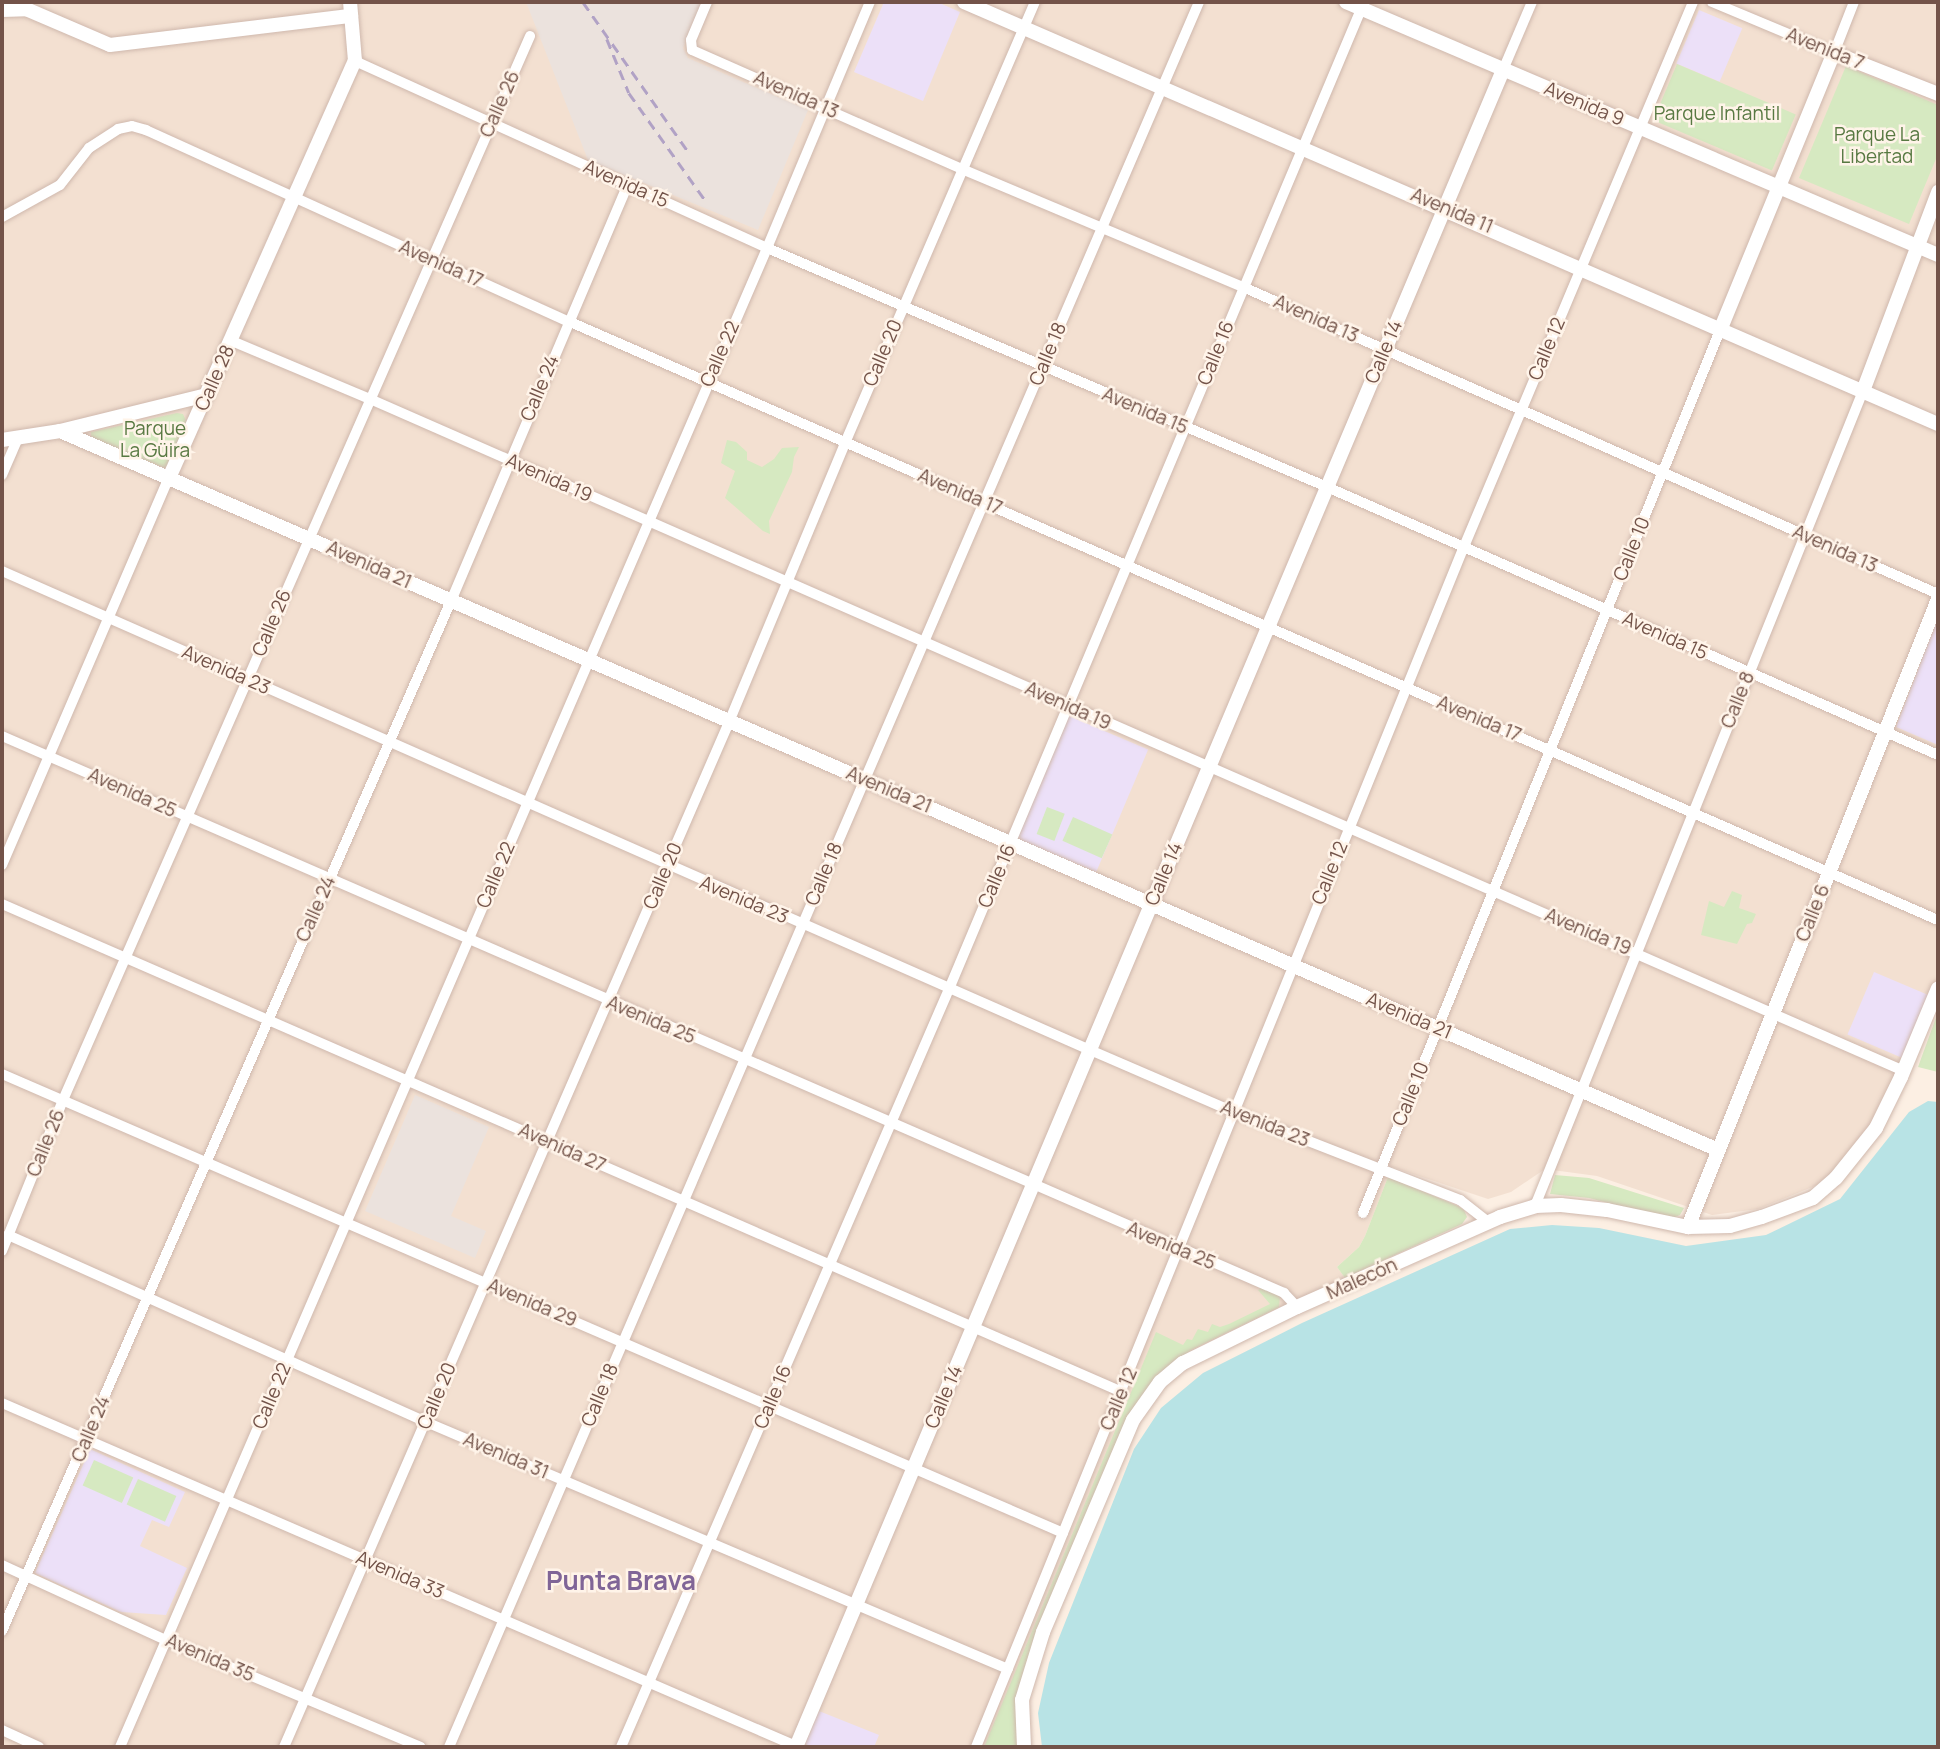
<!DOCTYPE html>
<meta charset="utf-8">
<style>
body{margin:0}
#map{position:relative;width:1940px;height:1749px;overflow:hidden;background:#fcefe3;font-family:Manrope,sans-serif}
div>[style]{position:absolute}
.residential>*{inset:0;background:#f3e0d1}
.industrial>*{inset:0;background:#ebe2dd}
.education>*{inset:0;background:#ece0f8;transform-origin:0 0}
.green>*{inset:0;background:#d6e9c1;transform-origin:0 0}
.water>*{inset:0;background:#b8e3e5}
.roads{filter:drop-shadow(0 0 2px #cfb8ad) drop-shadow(0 0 2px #cfb8ad)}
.street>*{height:10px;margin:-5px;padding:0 5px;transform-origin:5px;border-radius:5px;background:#fff}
.secondary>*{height:14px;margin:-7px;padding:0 7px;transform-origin:7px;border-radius:7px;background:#fff}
.rail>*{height:2.5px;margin-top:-1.25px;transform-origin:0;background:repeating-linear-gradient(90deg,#b1a2c5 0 10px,transparent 0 17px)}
span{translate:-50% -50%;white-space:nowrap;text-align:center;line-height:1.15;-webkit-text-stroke:5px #fff4e9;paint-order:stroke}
.street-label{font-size:19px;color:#735349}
.park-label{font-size:19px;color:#587942}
.district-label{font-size:26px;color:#806597;font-weight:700}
.frame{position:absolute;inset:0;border:4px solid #735349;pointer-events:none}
</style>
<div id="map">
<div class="residential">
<i style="clip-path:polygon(2px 2px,1938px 2px,1938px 1000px,1883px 1125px,1822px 1183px,1758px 1209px,1712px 1215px,1597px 1176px,1545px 1169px,1511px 1192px,1488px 1199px,1392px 1167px,1365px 1236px,1359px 1247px,1337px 1267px,1345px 1278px,1190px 1358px,1145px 1400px,1028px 1672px,1024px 1747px,2px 1747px)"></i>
</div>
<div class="industrial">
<i style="clip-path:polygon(526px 2px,702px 2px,683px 48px,688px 58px,808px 110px,758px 230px,588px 160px)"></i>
<i style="clip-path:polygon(415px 1095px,489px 1127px,451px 1216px,486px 1231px,475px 1258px,365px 1211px)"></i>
</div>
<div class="education">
<i style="clip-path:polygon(884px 2px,937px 2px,960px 12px,923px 101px,854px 72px)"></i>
<i style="left:1699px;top:10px;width:47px;height:58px;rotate:23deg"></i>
<i style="clip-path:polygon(1938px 618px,1938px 745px,1896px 727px)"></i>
<i style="left:1069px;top:716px;width:86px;height:133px;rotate:23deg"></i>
<i style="left:1874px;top:972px;width:59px;height:68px;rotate:23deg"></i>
<i style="clip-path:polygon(90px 1449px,185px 1492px,169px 1527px,152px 1520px,140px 1546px,187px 1568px,166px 1615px,121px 1612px,35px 1573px)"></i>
<i style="clip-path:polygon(819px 1711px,879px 1735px,874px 1747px,814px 1747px,805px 1744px)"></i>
</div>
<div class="green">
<i style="left:1677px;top:64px;width:129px;height:61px;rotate:23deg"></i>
<i style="clip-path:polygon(1846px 66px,1938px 105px,1938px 154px,1909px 224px,1799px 178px)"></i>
<i style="clip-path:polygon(177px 413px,183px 414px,187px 423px,167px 469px,91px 438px,91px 432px)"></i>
<i style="clip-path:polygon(727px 440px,736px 442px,747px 452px,747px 460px,762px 467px,774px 459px,782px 448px,799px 447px,794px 457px,792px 472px,769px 521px,770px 534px,763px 531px,725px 498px,735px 471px,721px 463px)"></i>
<i style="left:1047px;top:807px;width:19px;height:29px;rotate:21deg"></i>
<i style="left:1073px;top:817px;width:43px;height:26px;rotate:24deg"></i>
<i style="clip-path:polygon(1732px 891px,1742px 895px,1739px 908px,1756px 914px,1752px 923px,1747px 924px,1737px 944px,1701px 935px,1709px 901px,1724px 907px)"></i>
<i style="clip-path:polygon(1938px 1012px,1938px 1072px,1918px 1067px)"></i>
<i style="clip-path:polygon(1555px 1175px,1589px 1178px,1684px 1208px,1680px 1215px,1670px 1219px,1589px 1198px,1550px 1194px)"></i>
<i style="clip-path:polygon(1388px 1177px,1458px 1206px,1464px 1210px,1467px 1217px,1462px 1224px,1345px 1278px,1337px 1267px,1359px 1247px,1365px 1236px)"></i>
<i style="clip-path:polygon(1262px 1287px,1280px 1296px,1279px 1307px,1191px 1350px,1152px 1383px,1132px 1410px,1026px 1663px,1017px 1696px,1017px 1747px,984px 1747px,1156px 1332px,1183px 1345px,1187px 1339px,1192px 1340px,1198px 1329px,1208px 1332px,1212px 1324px,1220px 1327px,1229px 1324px,1270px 1304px,1258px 1290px)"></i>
<i style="left:94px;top:1460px;width:43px;height:28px;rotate:24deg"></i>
<i style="left:138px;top:1479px;width:42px;height:28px;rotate:24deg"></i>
</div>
<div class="water">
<i style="clip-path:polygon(1928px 1101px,1938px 1102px,1938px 1747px,1042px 1747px,1038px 1713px,1049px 1663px,1134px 1449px,1161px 1408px,1203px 1373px,1302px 1323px,1510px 1229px,1552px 1225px,1599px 1228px,1686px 1246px,1766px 1235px,1840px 1199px,1909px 1112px)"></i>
</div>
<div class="roads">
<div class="street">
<i style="left:707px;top:2px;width:41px;rotate:112.8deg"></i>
<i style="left:691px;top:40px;width:10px;rotate:84deg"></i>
<i style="left:692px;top:50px;width:295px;rotate:23.8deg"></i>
<i style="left:962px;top:169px;width:305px;rotate:22.8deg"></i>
<i style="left:1243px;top:287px;width:760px;rotate:23.83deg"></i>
<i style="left:1712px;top:2px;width:132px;rotate:22.7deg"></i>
<i style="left:1834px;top:53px;width:55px;rotate:-68.6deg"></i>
<i style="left:355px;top:61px;width:452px;rotate:24.4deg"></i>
<i style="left:767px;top:248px;width:609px;rotate:23.11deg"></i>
<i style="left:1327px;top:487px;width:667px;rotate:23.68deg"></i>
<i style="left:1503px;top:70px;width:74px;rotate:-66.9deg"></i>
<i style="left:2px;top:217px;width:66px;rotate:-28.9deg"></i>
<i style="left:60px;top:185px;width:47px;rotate:-51.9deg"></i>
<i style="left:89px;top:148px;width:35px;rotate:-33deg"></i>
<i style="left:118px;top:129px;width:14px;rotate:-12deg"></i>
<i style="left:132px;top:126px;width:15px;rotate:16deg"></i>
<i style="left:146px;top:130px;width:463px;rotate:24.4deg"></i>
<i style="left:568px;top:321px;width:1495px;rotate:23.62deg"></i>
<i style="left:232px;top:341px;width:150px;rotate:22.8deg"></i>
<i style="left:370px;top:399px;width:1675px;rotate:23.66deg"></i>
<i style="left:2px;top:475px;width:40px;rotate:-66.6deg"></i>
<i style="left:2px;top:571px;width:1189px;rotate:23.76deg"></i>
<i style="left:1090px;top:1050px;width:157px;rotate:23.3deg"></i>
<i style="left:1234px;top:1112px;width:243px;rotate:21.3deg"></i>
<i style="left:1460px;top:1200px;width:36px;rotate:38deg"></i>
<i style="left:2px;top:736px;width:1398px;rotate:23.48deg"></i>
<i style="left:1284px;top:1293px;width:19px;rotate:47deg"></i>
<i style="left:2px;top:865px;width:421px;rotate:-66.7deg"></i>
<i style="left:2px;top:904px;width:1222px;rotate:23.54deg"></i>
<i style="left:2px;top:1074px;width:1156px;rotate:23.39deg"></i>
<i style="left:1535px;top:1206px;width:879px;rotate:-68.08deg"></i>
<i style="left:1363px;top:1213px;width:955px;rotate:-67.98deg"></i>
<i style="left:8px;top:1235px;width:458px;rotate:24.1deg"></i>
<i style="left:426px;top:1422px;width:632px;rotate:23deg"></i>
<i style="left:2px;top:1251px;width:163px;rotate:-68deg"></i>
<i style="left:63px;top:1100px;width:1162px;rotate:-66.3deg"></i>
<i style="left:2px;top:1403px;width:867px;rotate:23.37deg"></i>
<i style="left:2px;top:1565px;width:180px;rotate:24.6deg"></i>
<i style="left:166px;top:1640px;width:276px;rotate:22.8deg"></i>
<i style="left:2px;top:1631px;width:1124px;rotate:-66.45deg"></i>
<i style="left:451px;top:601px;width:452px;rotate:-67deg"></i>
<i style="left:2px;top:1730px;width:41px;rotate:24.7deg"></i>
<i style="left:120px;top:1747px;width:1633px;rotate:-66.65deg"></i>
<i style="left:767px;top:248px;width:267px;rotate:-67.3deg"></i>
<i style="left:284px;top:1747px;width:1117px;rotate:-66.53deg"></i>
<i style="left:729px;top:722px;width:302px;rotate:-67.4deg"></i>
<i style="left:845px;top:443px;width:480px;rotate:-66.7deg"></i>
<i style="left:449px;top:1747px;width:1899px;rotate:-66.74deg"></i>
<i style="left:621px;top:1747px;width:826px;rotate:-66.6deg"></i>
<i style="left:949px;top:989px;width:1071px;rotate:-67.19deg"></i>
<i style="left:976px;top:1747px;width:1293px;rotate:-67.88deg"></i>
<i style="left:1463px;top:549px;width:593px;rotate:-67.19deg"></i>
</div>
<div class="secondary">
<i style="left:964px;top:2px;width:1061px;rotate:23.43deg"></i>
<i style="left:1346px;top:2px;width:644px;rotate:23.14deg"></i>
<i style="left:2px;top:10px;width:24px;rotate:-2deg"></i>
<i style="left:26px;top:9px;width:91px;rotate:23.2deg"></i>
<i style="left:110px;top:45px;width:243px;rotate:-6.9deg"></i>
<i style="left:1721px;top:328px;width:297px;rotate:-67.7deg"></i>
<i style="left:1834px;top:53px;width:112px;rotate:21.5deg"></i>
<i style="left:1863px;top:391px;width:213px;rotate:-69.3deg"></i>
<i style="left:60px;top:431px;width:1807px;rotate:23.44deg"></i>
<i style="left:2px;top:440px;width:59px;rotate:-8.8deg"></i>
<i style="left:60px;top:431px;width:151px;rotate:-13.8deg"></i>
<i style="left:169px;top:478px;width:457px;rotate:-66deg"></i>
<i style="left:355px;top:61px;width:59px;rotate:-94.8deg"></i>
<i style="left:1688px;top:1227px;width:676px;rotate:-68.29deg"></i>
<i style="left:796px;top:1747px;width:1820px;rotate:-67.14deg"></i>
<i style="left:1024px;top:1747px;width:47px;rotate:-92.4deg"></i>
<i style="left:1022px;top:1700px;width:71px;rotate:-72.8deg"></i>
<i style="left:1043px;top:1632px;width:230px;rotate:-67deg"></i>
<i style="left:1133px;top:1420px;width:47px;rotate:-54.6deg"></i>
<i style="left:1160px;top:1382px;width:30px;rotate:-40deg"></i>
<i style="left:1183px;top:1363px;width:127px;rotate:-26.2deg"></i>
<i style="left:1297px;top:1307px;width:222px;rotate:-23.9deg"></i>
<i style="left:1500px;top:1217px;width:37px;rotate:-17deg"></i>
<i style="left:1535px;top:1206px;width:26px;rotate:-2deg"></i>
<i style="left:1561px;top:1205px;width:46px;rotate:6.2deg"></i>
<i style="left:1607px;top:1210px;width:83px;rotate:11.9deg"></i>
<i style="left:1688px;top:1227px;width:42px;rotate:-1.4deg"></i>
<i style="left:1730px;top:1226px;width:33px;rotate:-16deg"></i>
<i style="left:1762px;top:1217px;width:54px;rotate:-20.4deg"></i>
<i style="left:1813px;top:1198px;width:30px;rotate:-41deg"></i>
<i style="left:1836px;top:1178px;width:64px;rotate:-51.3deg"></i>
<i style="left:1876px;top:1128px;width:57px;rotate:-63.9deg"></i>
<i style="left:1901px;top:1077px;width:96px;rotate:-67.4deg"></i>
</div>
</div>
<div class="rail">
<i style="left:583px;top:2px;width:181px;rotate:54.9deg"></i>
<i style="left:607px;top:39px;width:58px;rotate:67.8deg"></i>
<i style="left:629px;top:93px;width:131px;rotate:54.6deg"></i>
</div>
<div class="street-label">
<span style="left:1825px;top:49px;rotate:22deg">Avenida 7</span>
<span style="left:796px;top:95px;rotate:24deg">Avenida 13</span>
<span style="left:500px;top:104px;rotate:-66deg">Calle 26</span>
<span style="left:1584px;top:104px;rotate:23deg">Avenida 9</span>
<span style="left:626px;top:184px;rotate:24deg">Avenida 15</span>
<span style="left:1452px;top:211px;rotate:23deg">Avenida 11</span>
<span style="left:441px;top:264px;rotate:24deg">Avenida 17</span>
<span style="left:1316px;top:319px;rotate:24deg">Avenida 13</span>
<span style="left:1547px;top:349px;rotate:-67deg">Calle 12</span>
<span style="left:1384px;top:352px;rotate:-67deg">Calle 14</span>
<span style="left:883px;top:353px;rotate:-67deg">Calle 20</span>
<span style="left:1216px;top:353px;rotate:-68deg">Calle 16</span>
<span style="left:720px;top:354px;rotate:-66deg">Calle 22</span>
<span style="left:1048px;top:354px;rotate:-67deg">Calle 18</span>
<span style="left:215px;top:378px;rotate:-66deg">Calle 28</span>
<span style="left:540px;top:388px;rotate:-67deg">Calle 24</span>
<span style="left:1145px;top:411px;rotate:23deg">Avenida 15</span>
<span style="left:549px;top:478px;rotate:24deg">Avenida 19</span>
<span style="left:960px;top:492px;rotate:23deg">Avenida 17</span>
<span style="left:1632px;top:549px;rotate:-68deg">Calle 10</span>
<span style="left:1835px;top:549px;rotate:24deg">Avenida 13</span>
<span style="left:369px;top:565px;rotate:24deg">Avenida 21</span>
<span style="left:272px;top:623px;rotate:-67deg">Calle 26</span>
<span style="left:1665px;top:636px;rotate:24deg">Avenida 15</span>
<span style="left:226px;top:670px;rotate:24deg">Avenida 23</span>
<span style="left:1738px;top:700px;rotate:-68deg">Calle 8</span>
<span style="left:1068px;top:706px;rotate:24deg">Avenida 19</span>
<span style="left:1479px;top:719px;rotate:23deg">Avenida 17</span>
<span style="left:889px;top:790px;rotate:23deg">Avenida 21</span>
<span style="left:132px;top:793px;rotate:24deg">Avenida 25</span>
<span style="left:1330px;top:873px;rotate:-68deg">Calle 12</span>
<span style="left:824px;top:874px;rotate:-67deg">Calle 18</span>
<span style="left:1164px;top:874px;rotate:-67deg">Calle 14</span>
<span style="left:496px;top:875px;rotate:-67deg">Calle 22</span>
<span style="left:663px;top:876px;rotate:-67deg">Calle 20</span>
<span style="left:997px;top:876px;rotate:-67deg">Calle 16</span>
<span style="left:744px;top:900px;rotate:23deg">Avenida 23</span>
<span style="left:316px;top:909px;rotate:-66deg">Calle 24</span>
<span style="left:1813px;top:913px;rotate:-68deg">Calle 6</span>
<span style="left:1588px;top:932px;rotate:23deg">Avenida 19</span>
<span style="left:1409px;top:1016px;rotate:23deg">Avenida 21</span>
<span style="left:651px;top:1020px;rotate:23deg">Avenida 25</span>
<span style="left:1411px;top:1094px;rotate:-68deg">Calle 10</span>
<span style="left:1265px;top:1124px;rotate:22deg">Avenida 23</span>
<span style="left:46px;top:1143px;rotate:-68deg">Calle 26</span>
<span style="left:562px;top:1148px;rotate:24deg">Avenida 27</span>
<span style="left:1171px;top:1246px;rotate:23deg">Avenida 25</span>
<span style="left:1362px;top:1279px;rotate:-24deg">Malecón</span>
<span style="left:532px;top:1303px;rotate:23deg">Avenida 29</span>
<span style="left:600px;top:1395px;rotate:-67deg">Calle 18</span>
<span style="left:272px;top:1396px;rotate:-67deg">Calle 22</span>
<span style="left:437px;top:1396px;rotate:-67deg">Calle 20</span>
<span style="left:773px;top:1397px;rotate:-67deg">Calle 16</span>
<span style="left:944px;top:1397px;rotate:-67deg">Calle 14</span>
<span style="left:1119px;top:1399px;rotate:-67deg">Calle 12</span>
<span style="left:91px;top:1429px;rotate:-67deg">Calle 24</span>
<span style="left:506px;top:1456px;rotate:23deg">Avenida 31</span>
<span style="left:400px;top:1575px;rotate:23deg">Avenida 33</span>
<span style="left:210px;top:1658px;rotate:23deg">Avenida 35</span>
</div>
<div class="park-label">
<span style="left:1717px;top:114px">Parque Infantil</span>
<span style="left:1877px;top:146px">Parque La<br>Libertad</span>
<span style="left:155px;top:440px">Parque<br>La Güira</span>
</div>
<div class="district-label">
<span style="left:621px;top:1581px">Punta Brava</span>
</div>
<div class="frame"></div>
</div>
